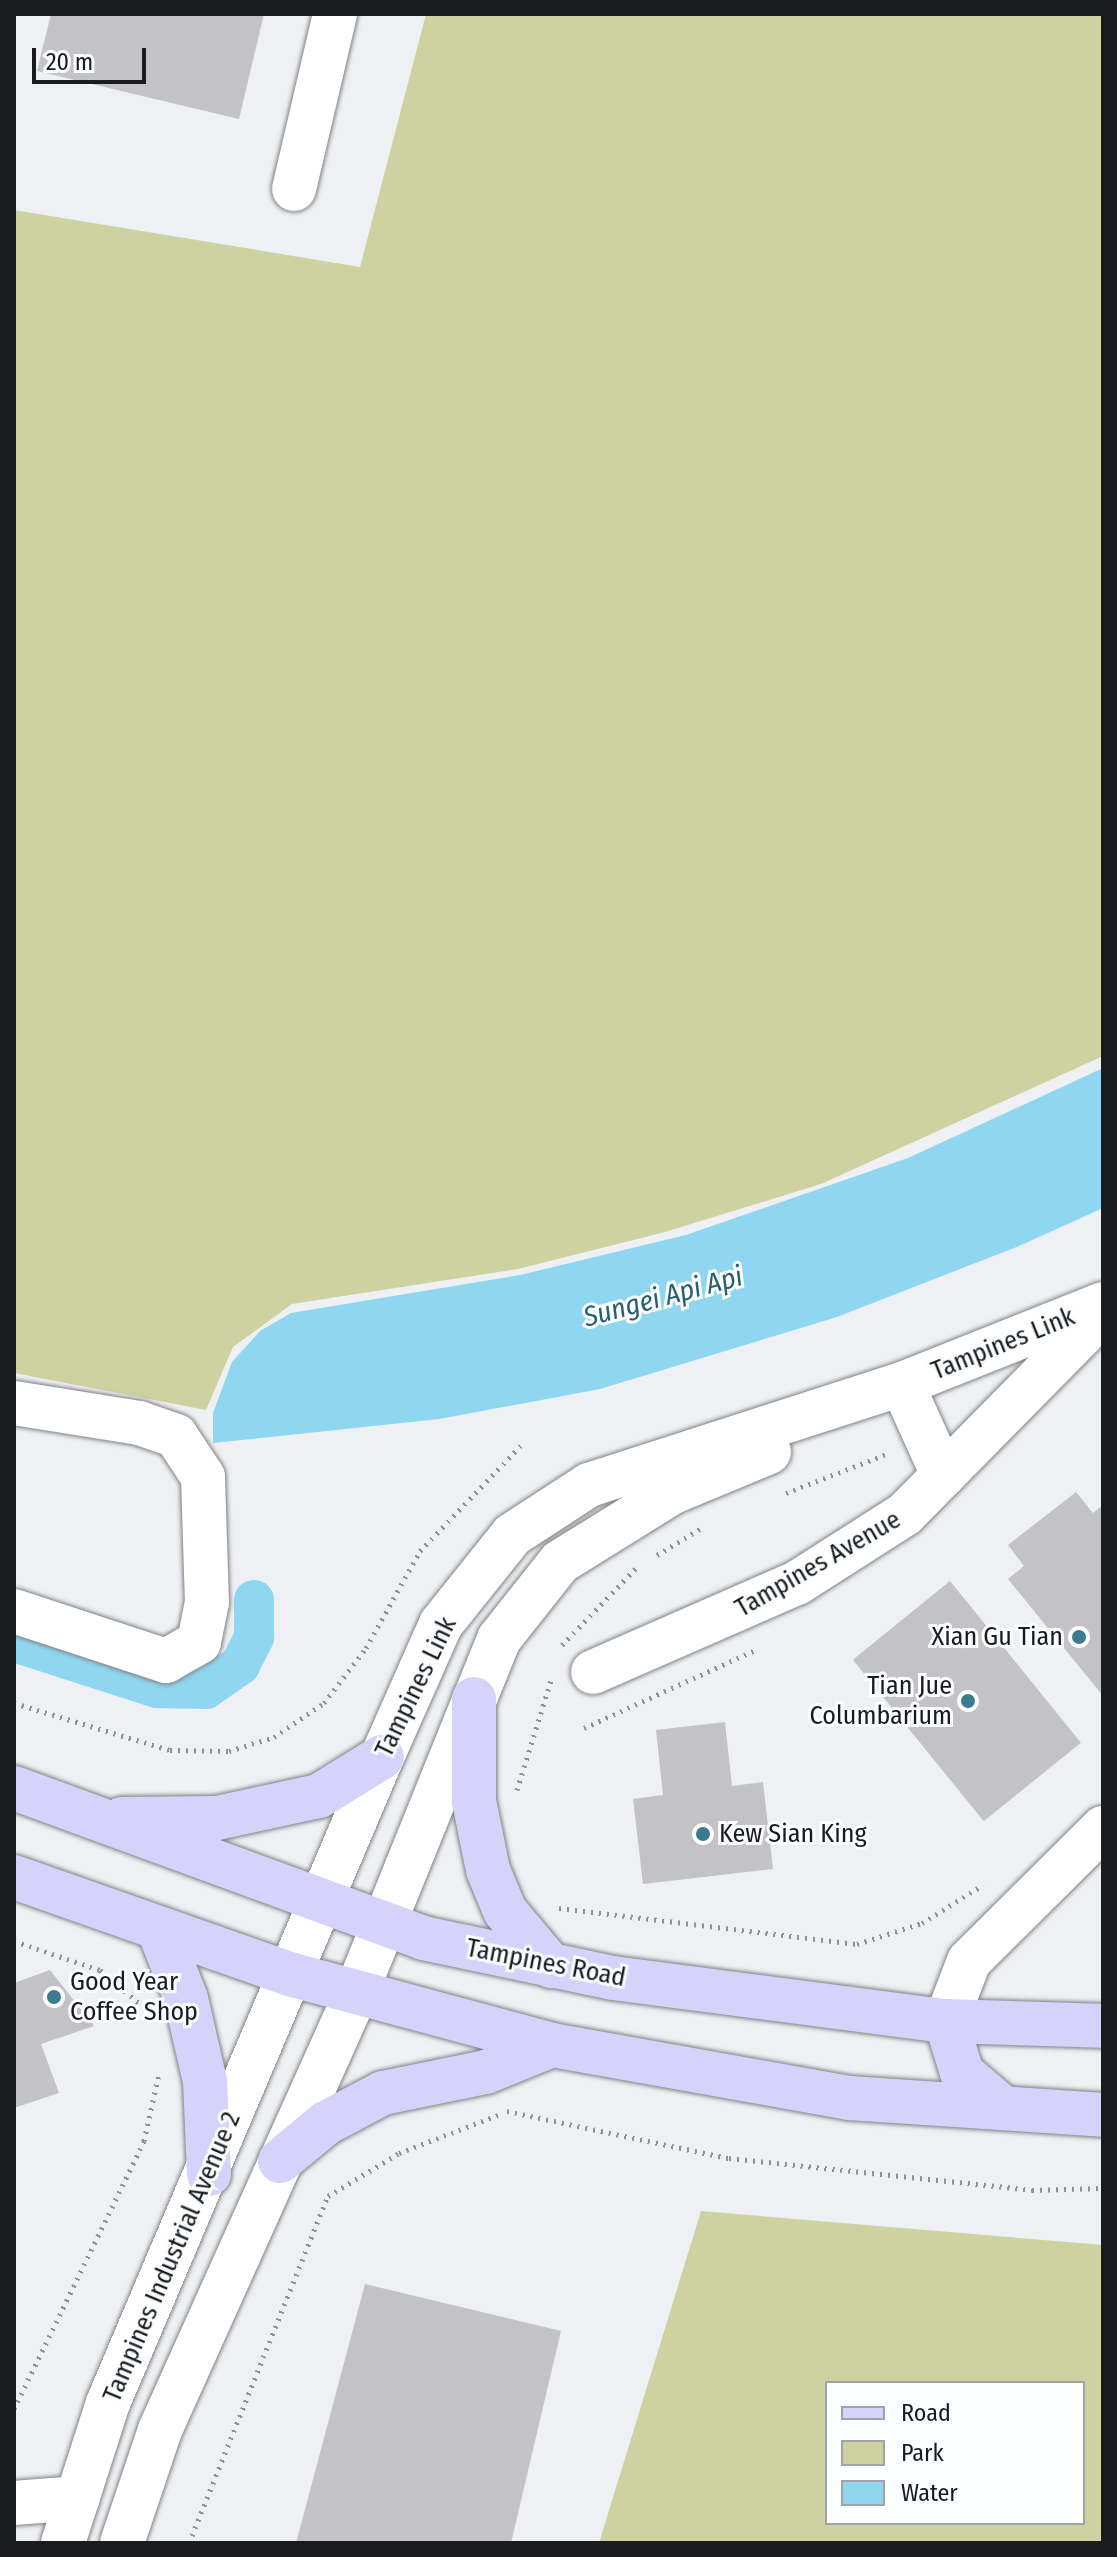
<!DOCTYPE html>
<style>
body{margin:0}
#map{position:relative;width:1117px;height:2557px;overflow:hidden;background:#eef0f3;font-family:"Fira Sans Condensed",sans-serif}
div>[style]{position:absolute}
.green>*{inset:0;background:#ced2a1}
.water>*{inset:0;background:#8fd6f0}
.canal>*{height:40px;margin:-20px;padding:0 20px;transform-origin:20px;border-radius:20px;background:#8fd6f0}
.building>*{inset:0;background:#c3c3c6;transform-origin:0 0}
.path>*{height:5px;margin-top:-2.5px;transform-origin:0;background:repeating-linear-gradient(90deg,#8f9092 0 2px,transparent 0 8px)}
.roads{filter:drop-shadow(0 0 2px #808284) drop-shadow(0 0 2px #808284)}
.minor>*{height:44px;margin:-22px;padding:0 22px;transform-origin:22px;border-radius:22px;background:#fff}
.major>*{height:44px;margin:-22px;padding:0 22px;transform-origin:22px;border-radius:22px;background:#d5d3fb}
.dots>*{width:22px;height:22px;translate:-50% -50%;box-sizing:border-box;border:4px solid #fcfdff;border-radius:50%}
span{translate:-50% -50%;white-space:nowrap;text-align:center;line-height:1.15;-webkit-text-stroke:6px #fcfdff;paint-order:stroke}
.street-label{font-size:26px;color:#1a1b1c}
.poi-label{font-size:26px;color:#1a1b1c}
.right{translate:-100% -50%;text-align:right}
.left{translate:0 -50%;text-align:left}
.water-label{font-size:28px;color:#265f72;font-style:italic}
.frame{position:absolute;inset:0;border:16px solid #1a1b1c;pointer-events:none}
.legend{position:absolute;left:825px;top:2381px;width:260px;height:144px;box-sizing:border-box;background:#fcfdff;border:2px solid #a2a3a4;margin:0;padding:10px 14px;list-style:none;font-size:24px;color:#1a1b1c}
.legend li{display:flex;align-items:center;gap:16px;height:40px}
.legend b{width:40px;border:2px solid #a2a3a4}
.scale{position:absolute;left:32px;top:48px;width:114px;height:36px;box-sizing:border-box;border:4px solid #1a1b1c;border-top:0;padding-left:10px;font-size:24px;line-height:28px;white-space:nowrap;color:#1a1b1c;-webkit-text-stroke:6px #fcfdff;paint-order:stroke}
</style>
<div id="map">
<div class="green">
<i style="clip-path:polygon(426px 14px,1103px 14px,1103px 1056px,821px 1184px,665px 1232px,518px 1269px,292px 1304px,233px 1347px,206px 1410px,14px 1373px,14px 210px,360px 267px)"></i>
<i style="clip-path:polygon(evenodd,701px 2211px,1103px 2245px,1103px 2543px,599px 2543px,701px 2211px,827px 2383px,1083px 2383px,1083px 2523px,827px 2523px,827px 2383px)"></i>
</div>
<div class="water">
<i style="clip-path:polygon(1103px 1068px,1103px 1208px,1019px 1246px,837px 1317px,600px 1389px,439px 1419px,213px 1443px,213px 1413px,232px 1362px,260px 1331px,291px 1313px,520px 1275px,686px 1235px,908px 1158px)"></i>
</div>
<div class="canal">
<i style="left:14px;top:1642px;width:150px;rotate:17.8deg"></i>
<i style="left:157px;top:1688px;width:49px;rotate:1.2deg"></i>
<i style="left:206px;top:1689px;width:42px;rotate:-35.2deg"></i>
<i style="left:240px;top:1665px;width:31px;rotate:-63deg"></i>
<i style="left:254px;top:1637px;width:37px;rotate:-90deg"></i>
</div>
<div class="building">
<i style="clip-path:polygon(51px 14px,264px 14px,239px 119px,37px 71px)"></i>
<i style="clip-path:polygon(1076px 1492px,1093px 1513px,1103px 1505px,1103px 1696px,1008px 1579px,1024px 1566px,1008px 1545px)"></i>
<i style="left:950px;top:1581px;width:208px;height:125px;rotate:51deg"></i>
<i style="clip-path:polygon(725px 1722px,732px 1786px,763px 1782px,773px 1869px,643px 1884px,633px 1799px,663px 1795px,656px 1730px)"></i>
<i style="clip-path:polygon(50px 1970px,94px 2026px,41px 2044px,59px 2093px,14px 2108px,14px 1983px)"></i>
<i style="clip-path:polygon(365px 2284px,561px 2331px,511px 2543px,296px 2543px)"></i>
</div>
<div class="path">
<i style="left:786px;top:1493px;width:110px;rotate:-21.2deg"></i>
<i style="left:657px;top:1555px;width:54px;rotate:-31.3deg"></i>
<i style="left:562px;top:1645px;width:110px;rotate:-46.1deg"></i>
<i style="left:14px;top:1703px;width:163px;rotate:16.8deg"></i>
<i style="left:170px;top:1750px;width:59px;rotate:1deg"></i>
<i style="left:229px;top:1751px;width:47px;rotate:-17.3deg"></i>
<i style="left:274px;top:1737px;width:60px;rotate:-34.2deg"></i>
<i style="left:324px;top:1703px;width:69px;rotate:-52.6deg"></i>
<i style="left:366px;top:1648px;width:111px;rotate:-60.9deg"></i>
<i style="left:420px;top:1551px;width:151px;rotate:-46.3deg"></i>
<i style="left:584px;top:1728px;width:190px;rotate:-24.5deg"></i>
<i style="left:517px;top:1790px;width:118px;rotate:-72.8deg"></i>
<i style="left:559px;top:1908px;width:300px;rotate:6.9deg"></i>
<i style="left:857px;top:1944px;width:68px;rotate:-17.9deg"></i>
<i style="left:922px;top:1923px;width:72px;rotate:-31.9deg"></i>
<i style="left:14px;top:1941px;width:91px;rotate:18.6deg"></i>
<i style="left:100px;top:1970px;width:52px;rotate:40.4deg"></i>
<i style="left:507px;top:2111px;width:227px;rotate:12deg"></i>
<i style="left:729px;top:2158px;width:305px;rotate:6deg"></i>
<i style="left:1032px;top:2190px;width:71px;rotate:-1.6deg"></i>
<i style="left:14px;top:2409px;width:298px;rotate:-64.1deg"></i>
<i style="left:144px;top:2141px;width:69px;rotate:-77.4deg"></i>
<i style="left:189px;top:2543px;width:374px;rotate:-68.2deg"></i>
<i style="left:328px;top:2196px;width:83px;rotate:-31.2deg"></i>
<i style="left:399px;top:2153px;width:106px;rotate:-21deg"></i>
</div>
<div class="roads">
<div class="minor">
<i style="left:294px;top:189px;width:180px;rotate:-76.8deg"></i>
<i style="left:902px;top:1384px;width:100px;rotate:65.7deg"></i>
<i style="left:14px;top:1403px;width:127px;rotate:9.1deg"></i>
<i style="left:139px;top:1423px;width:39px;rotate:19deg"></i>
<i style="left:176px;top:1436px;width:49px;rotate:56.6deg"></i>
<i style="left:203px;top:1477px;width:125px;rotate:88.2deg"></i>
<i style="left:207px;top:1602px;width:41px;rotate:101.3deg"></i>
<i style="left:199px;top:1642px;width:38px;rotate:150deg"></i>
<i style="left:166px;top:1661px;width:160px;rotate:-161.8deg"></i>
<i style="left:593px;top:1672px;width:223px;rotate:-23.6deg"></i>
<i style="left:797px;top:1583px;width:128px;rotate:-32.6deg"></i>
<i style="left:905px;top:1514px;width:282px;rotate:-45.4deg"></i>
<i style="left:946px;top:2021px;width:64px;rotate:-69deg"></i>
<i style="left:969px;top:1961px;width:189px;rotate:-44.8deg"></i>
<i style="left:14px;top:2503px;width:64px;rotate:-4.5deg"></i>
<i style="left:63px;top:2543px;width:147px;rotate:-72.2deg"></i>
<i style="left:108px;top:2403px;width:702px;rotate:-67.02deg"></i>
<i style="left:382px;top:1757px;width:145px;rotate:-66.1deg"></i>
<i style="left:441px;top:1624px;width:114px;rotate:-51.4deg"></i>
<i style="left:512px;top:1535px;width:92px;rotate:-33deg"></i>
<i style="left:589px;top:1485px;width:329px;rotate:-17.9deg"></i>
<i style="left:902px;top:1384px;width:216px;rotate:-21.7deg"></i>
<i style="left:122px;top:2543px;width:119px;rotate:-71.4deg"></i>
<i style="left:160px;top:2430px;width:479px;rotate:-65.8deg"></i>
<i style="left:356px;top:1993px;width:382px;rotate:-68deg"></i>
<i style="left:499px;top:1639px;width:98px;rotate:-51.6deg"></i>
<i style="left:560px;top:1562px;width:133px;rotate:-31.8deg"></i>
<i style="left:673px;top:1492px;width:104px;rotate:-22.6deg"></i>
</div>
<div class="major">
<i style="left:474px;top:1699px;width:102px;rotate:90deg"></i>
<i style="left:474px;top:1801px;width:70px;rotate:78.5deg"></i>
<i style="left:488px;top:1870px;width:44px;rotate:67.5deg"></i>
<i style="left:505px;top:1911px;width:72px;rotate:50.1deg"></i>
<i style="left:14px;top:1788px;width:436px;rotate:20.1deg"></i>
<i style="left:423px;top:1938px;width:194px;rotate:11.9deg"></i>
<i style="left:613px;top:1978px;width:336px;rotate:7.4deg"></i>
<i style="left:946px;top:2021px;width:157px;rotate:1.8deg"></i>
<i style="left:122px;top:1819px;width:95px;rotate:-0.6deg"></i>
<i style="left:217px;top:1818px;width:104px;rotate:-12.2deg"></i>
<i style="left:319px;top:1796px;width:74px;rotate:-31.8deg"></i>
<i style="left:14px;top:1877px;width:296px;rotate:19.4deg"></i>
<i style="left:293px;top:1975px;width:268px;rotate:15.1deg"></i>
<i style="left:552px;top:2045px;width:302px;rotate:10.1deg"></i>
<i style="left:849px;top:2098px;width:255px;rotate:3.8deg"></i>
<i style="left:159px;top:1930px;width:74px;rotate:68.6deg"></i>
<i style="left:186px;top:1999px;width:84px;rotate:77deg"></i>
<i style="left:205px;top:2081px;width:93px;rotate:87.5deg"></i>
<i style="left:946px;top:2021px;width:54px;rotate:72.9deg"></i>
<i style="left:962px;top:2073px;width:52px;rotate:40.4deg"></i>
<i style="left:280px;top:2161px;width:60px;rotate:-39.6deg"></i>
<i style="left:326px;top:2123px;width:64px;rotate:-27.8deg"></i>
<i style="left:383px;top:2093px;width:105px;rotate:-11.5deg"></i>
<i style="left:486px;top:2072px;width:71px;rotate:-22.2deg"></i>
</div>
</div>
<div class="dots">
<i style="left:1079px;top:1637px;background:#3a7b8d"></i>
<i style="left:968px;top:1701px;background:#3a7b8d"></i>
<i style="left:703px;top:1834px;background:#3a7b8d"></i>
<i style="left:54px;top:1997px;background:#3a7b8d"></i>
</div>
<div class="street-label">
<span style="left:1003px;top:1344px;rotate:-22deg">Tampines Link</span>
<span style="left:818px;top:1564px;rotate:-30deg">Tampines Avenue</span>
<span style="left:416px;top:1687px;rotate:-64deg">Tampines Link</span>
<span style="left:546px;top:1963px;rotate:11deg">Tampines Road</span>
<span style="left:172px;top:2257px;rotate:-67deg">Tampines Industrial Avenue 2</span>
</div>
<div class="poi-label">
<span class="right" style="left:1063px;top:1637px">Xian Gu Tian</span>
<span class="right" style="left:952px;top:1701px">Tian Jue<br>Columbarium</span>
<span class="left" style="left:719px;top:1834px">Kew Sian King</span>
<span class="left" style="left:70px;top:1997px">Good Year<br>Coffee Shop</span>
</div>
<div class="water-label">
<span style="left:663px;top:1297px;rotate:-15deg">Sungei Api Api</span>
</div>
<div class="frame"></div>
<ul class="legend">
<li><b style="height:10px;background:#d5d3fb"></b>Road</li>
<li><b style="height:22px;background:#ced2a1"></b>Park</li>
<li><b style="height:22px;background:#8fd6f0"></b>Water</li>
</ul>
<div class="scale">20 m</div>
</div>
